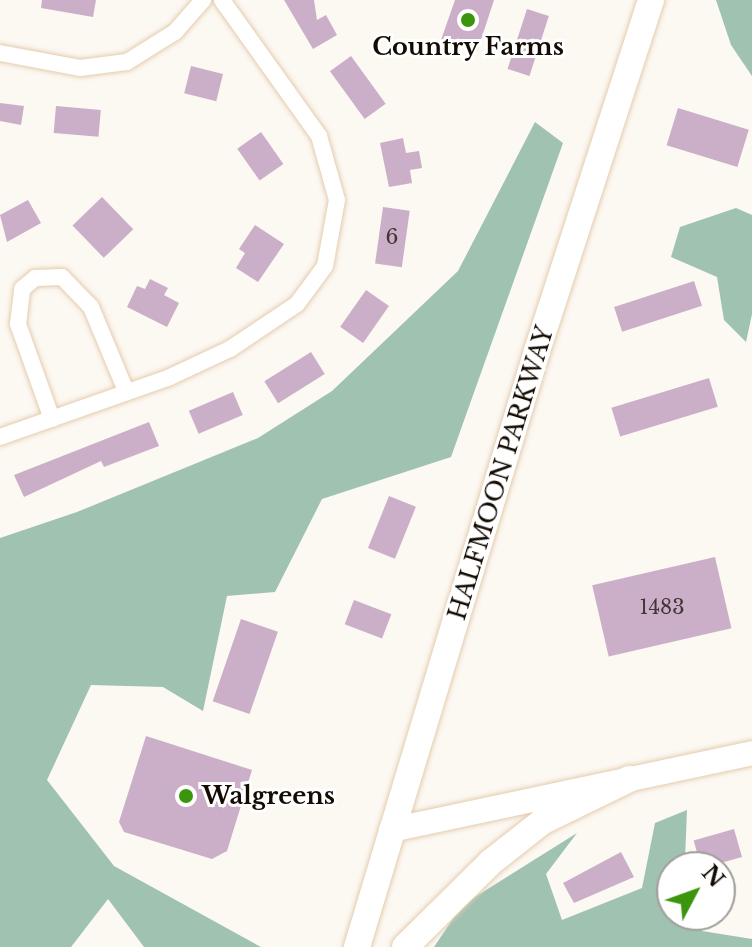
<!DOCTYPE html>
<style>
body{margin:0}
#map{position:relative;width:752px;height:947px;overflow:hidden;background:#fcf8f2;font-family:"Libre Baskerville",serif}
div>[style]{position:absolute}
.forest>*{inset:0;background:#9fc2b1}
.building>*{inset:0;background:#cbafc8;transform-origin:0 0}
.roads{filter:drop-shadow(0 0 2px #e4ccae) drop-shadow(0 0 2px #e4ccae)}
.street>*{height:16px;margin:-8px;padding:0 8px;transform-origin:8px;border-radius:8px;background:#fff}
.secondary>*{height:24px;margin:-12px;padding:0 12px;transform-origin:12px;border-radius:12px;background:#fff}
.primary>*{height:26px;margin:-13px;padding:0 13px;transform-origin:13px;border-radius:13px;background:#fff}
.dots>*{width:22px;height:22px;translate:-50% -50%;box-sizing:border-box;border:4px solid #fff;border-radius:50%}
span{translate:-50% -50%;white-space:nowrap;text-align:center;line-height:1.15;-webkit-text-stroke:6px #fff;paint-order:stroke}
.number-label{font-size:20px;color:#423534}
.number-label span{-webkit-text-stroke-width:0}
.poi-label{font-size:24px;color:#140c03;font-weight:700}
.left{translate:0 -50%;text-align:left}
.street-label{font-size:24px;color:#140c03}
.north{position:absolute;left:656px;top:851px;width:80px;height:80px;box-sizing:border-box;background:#fff;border:2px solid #a19e9a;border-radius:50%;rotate:49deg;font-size:22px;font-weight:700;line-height:32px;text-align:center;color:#140c03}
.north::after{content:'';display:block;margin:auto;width:28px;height:36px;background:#3b950d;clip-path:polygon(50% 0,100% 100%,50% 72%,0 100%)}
</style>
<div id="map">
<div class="forest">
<i style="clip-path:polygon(716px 0,752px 0,752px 76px,731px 45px)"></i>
<i style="clip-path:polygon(535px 122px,563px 143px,451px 457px,322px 499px,275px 592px,227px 596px,203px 711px,163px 687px,91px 685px,47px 780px,114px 866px,261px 947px,144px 947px,108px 899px,71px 947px,0 947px,0 538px,77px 512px,258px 438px,332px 391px,458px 271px)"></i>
<i style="clip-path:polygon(736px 208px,752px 215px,752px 314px,746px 342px,724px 320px,717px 277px,671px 257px,680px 227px)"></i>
<i style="clip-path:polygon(687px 810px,685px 860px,692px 867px,672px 867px,672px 915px,698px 915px,702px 931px,752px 939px,752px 947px,434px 947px,462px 905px,577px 833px,546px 874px,562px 920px,642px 888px,655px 823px)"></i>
</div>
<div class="building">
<i style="clip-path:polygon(42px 0,96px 0,93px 17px,41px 8px)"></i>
<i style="clip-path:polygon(284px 0,314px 0,317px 20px,326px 15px,337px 35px,313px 49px)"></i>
<i style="clip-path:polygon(455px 0,494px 0,477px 52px,441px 40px)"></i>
<i style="left:527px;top:9px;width:23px;height:63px;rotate:18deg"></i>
<i style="left:351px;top:56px;width:59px;height:26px;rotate:54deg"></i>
<i style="left:191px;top:66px;width:33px;height:28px;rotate:14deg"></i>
<i style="clip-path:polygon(0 103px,24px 106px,21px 125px,0 121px)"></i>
<i style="left:56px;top:106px;width:45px;height:27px;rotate:5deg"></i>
<i style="left:678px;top:108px;width:74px;height:39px;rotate:17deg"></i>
<i style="left:261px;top:132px;width:39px;height:29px;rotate:55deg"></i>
<i style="clip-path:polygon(403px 138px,406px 153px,419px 151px,422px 168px,410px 170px,412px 183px,389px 187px,380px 143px)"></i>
<i style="left:102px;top:197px;width:45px;height:41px;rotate:46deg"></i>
<i style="clip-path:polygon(28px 200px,41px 223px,7px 242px,0 215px)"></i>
<i style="left:383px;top:207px;width:27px;height:57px;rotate:8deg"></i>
<i style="clip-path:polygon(255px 225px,284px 244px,258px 282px,236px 268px,245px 253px,239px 249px)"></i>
<i style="clip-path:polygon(150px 279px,168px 288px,164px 295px,179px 303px,167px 327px,127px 307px,137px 286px,145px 289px)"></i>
<i style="left:694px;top:281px;width:26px;height:84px;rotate:72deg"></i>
<i style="left:366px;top:290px;width:28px;height:45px;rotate:35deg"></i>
<i style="left:311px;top:352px;width:26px;height:55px;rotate:58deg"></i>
<i style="left:709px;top:378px;width:30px;height:102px;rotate:73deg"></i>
<i style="left:233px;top:392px;width:25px;height:48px;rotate:67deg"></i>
<i style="clip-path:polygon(149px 422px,159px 446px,104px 467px,101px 461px,24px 497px,14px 475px)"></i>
<i style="left:389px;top:496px;width:29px;height:56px;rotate:22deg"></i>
<i style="left:715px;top:557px;width:73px;height:126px;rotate:77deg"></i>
<i style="left:354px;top:600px;width:40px;height:26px;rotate:21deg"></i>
<i style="left:241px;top:619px;width:39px;height:87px;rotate:19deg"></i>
<i style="clip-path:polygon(146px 736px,252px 770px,227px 851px,212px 859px,124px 832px,119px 822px)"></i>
<i style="left:734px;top:829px;width:29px;height:42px;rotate:74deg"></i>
<i style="clip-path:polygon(621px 852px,634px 877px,574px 903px,563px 883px)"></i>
</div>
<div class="roads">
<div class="street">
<i style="left:0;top:53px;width:81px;rotate:10.6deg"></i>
<i style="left:80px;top:68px;width:47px;rotate:-7.3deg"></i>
<i style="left:127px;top:62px;width:57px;rotate:-32deg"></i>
<i style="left:175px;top:32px;width:43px;rotate:-48.8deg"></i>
<i style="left:52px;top:419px;width:101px;rotate:-109.7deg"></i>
<i style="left:18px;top:324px;width:35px;rotate:-83deg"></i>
<i style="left:22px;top:289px;width:17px;rotate:-40deg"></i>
<i style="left:35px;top:278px;width:27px;rotate:-2deg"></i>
<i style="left:62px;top:277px;width:42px;rotate:46deg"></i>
<i style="left:91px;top:307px;width:91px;rotate:67.4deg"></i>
<i style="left:0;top:437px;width:180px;rotate:-19.4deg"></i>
<i style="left:170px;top:377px;width:66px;rotate:-25deg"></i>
<i style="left:230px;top:349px;width:81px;rotate:-33.9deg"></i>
<i style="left:297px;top:304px;width:47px;rotate:-53.6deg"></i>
<i style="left:325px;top:266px;width:67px;rotate:-79.7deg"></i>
<i style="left:337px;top:200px;width:66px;rotate:-105.7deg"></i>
<i style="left:319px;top:136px;width:167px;rotate:-125.5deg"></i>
</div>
<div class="secondary">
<i style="left:391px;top:830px;width:369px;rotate:-12deg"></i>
</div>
<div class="primary">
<i style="left:357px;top:947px;width:623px;rotate:-73.19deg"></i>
<i style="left:537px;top:351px;width:369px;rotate:-72deg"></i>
<i style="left:405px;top:947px;width:121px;rotate:-44.7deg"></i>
<i style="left:491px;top:862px;width:66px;rotate:-38.3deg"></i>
<i style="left:543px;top:821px;width:96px;rotate:-26deg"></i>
</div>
</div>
<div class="dots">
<i style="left:468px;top:20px;background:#3b950d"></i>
<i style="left:186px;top:796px;background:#3b950d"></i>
</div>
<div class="number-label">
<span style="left:392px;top:237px">6</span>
<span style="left:662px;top:607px">1483</span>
</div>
<div class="poi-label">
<span style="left:468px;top:47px">Country Farms</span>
<span class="left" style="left:202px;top:796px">Walgreens</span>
</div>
<div class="street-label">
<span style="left:501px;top:473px;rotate:-73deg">HALFMOON PARKWAY</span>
</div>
<div class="north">N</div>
</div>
